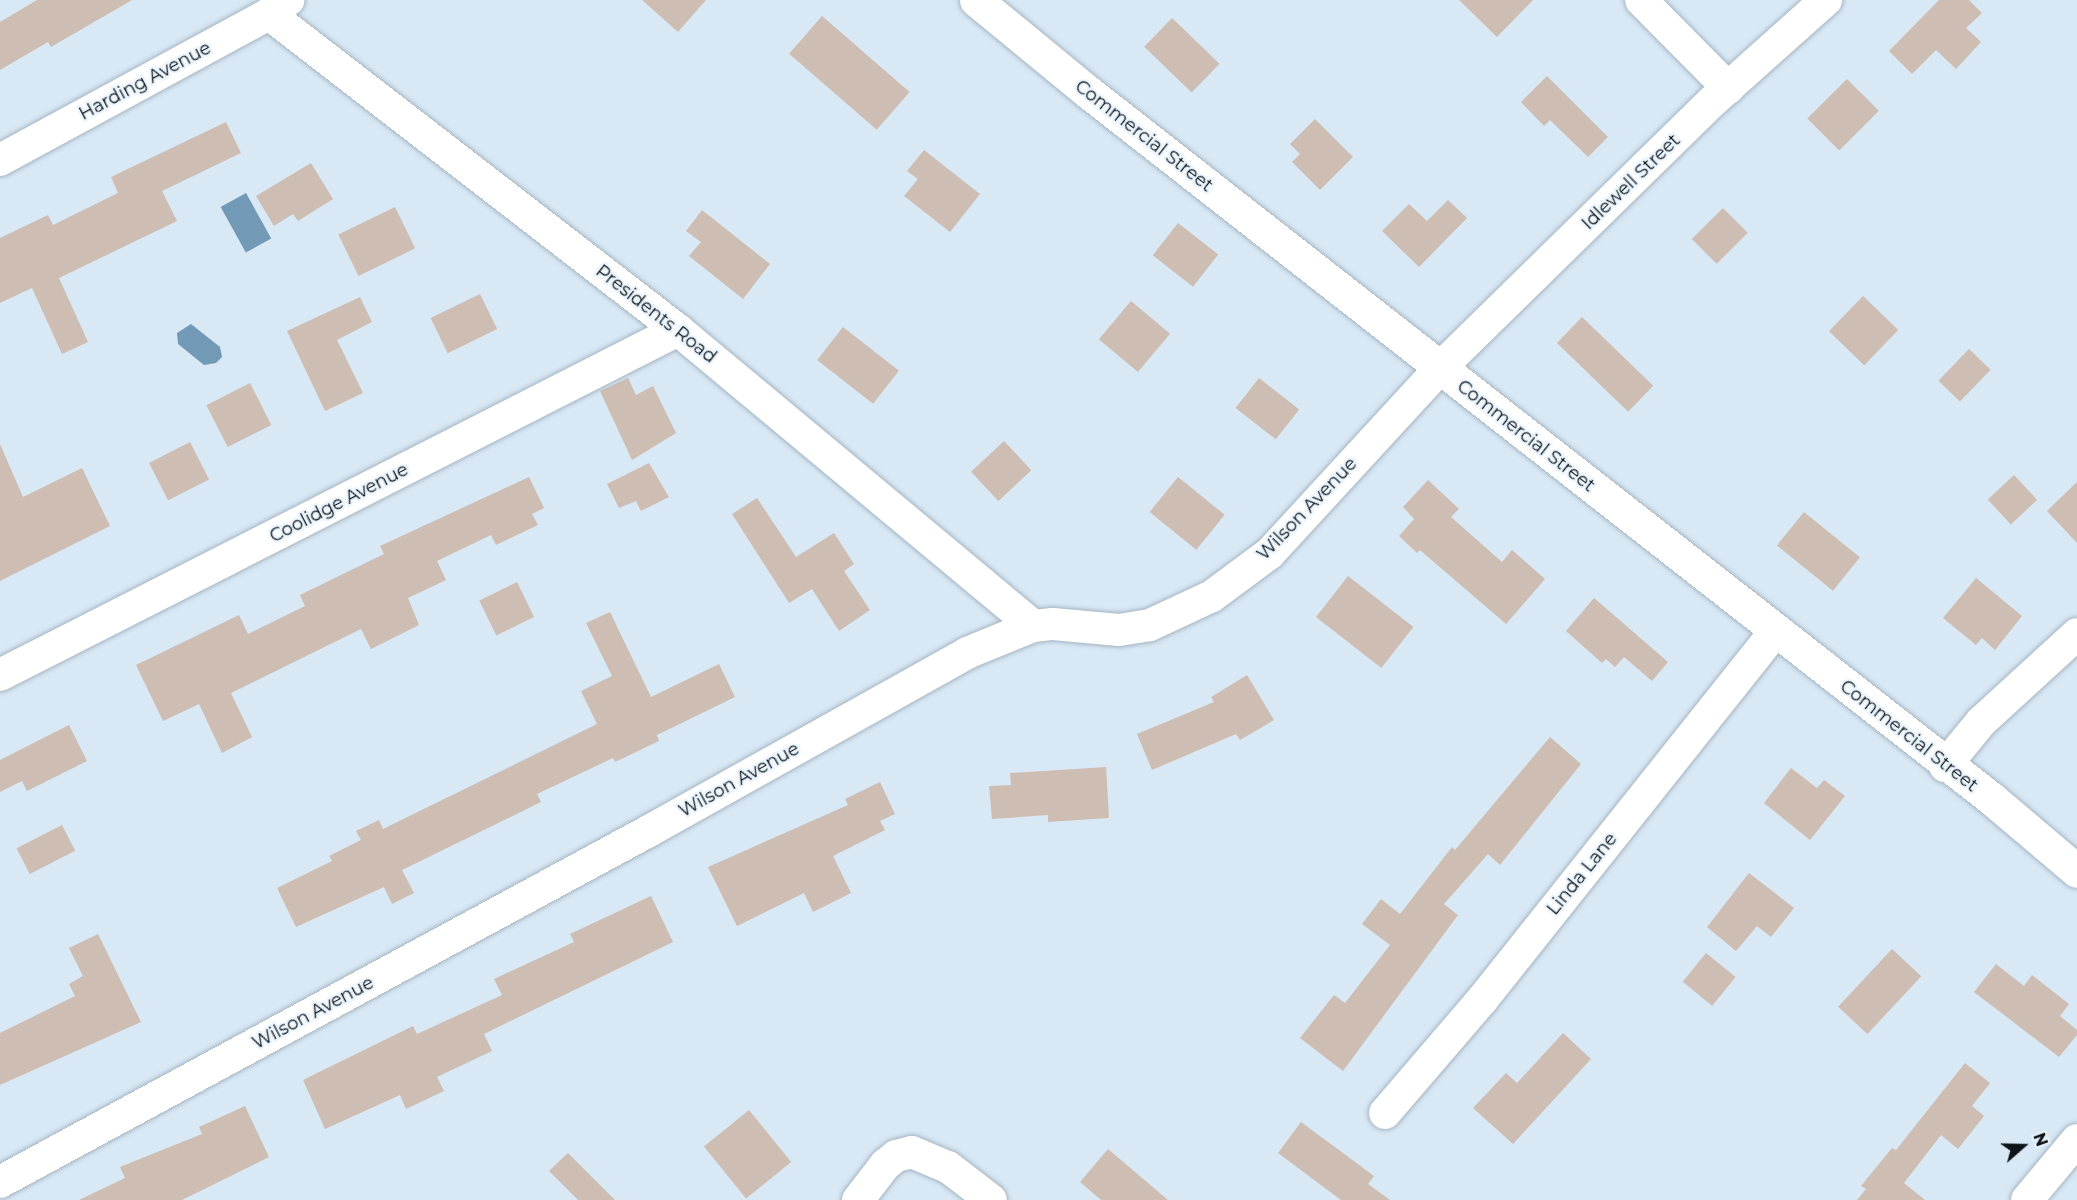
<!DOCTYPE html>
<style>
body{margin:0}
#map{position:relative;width:2077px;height:1200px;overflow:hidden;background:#d8e8f5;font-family:Montserrat,sans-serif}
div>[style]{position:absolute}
.water>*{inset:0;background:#7299b6;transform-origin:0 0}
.building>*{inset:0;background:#cebdb2;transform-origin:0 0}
.roads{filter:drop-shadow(0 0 2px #a5b5c1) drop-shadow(0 0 2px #a5b5c1)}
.minor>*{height:32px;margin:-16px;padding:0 16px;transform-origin:16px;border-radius:16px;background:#fff}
.secondary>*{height:33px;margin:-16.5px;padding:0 16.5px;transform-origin:16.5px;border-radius:16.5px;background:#fff}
span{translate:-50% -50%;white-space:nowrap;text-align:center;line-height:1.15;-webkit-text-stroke:4.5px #eaf4fc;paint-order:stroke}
.street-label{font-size:18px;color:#0f1419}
.north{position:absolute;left:1993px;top:1116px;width:60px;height:60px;-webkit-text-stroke:4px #eaf4fc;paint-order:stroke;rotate:70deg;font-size:16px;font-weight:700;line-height:24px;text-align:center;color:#0f1419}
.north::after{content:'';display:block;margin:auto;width:21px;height:27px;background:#0f1419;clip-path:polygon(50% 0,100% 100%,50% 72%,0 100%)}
</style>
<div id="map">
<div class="water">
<i style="left:246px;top:193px;width:52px;height:29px;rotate:61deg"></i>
<i style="clip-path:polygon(191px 324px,220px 347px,222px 357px,216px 363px,204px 365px,178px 344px,177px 333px)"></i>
</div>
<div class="building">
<i style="clip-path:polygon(37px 0,132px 0,51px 47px,48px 42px,0 70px,0 22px)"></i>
<i style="clip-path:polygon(642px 0,706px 0,678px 32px)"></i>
<i style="clip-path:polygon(1459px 0,1533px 0,1497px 37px)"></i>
<i style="clip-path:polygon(1939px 0,1969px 0,1982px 13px,1966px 28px,1981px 42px,1956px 69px,1936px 50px,1912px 74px,1889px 51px)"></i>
<i style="left:822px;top:16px;width:116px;height:50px;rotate:41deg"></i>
<i style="left:1172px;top:18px;width:66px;height:40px;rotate:44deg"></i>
<i style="clip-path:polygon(1547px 76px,1608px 137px,1588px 157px,1550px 120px,1544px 126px,1521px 102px)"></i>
<i style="left:1847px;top:79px;width:45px;height:56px;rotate:45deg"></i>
<i style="clip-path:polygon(1315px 119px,1353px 157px,1320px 190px,1292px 162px,1300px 154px,1290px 144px)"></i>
<i style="clip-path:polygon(226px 122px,241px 153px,162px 191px,177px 221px,59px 278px,88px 342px,62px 354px,32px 288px,0 303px,0 238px,48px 215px,53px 225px,118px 193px,111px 177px)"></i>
<i style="clip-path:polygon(924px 150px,980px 194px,950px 232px,904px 196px,918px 179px,907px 171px)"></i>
<i style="clip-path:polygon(311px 163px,333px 199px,298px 221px,293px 214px,274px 226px,256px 196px)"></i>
<i style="clip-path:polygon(1448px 200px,1467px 218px,1419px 267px,1382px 231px,1409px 204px,1427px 221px)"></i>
<i style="left:395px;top:207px;width:46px;height:63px;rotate:64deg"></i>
<i style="left:1723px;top:208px;width:35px;height:44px;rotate:45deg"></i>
<i style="clip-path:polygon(702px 210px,770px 264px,743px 299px,689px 256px,701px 242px,686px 231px)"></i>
<i style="left:1178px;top:223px;width:51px;height:41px;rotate:38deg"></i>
<i style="left:480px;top:294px;width:39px;height:55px;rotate:64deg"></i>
<i style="left:1863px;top:296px;width:49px;height:49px;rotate:44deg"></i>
<i style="clip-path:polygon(360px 297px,372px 322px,337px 340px,363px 393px,325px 411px,287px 331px)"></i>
<i style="left:1131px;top:301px;width:51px;height:50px;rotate:40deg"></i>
<i style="left:1582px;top:317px;width:99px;height:36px;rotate:44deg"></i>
<i style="left:843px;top:327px;width:71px;height:42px;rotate:38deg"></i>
<i style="left:1969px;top:349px;width:30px;height:44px;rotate:44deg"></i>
<i style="clip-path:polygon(628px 378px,636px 395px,653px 386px,676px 433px,632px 460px,600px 391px)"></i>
<i style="left:1259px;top:378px;width:51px;height:38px;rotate:38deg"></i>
<i style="left:250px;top:383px;width:47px;height:49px;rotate:63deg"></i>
<i style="left:1004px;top:441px;width:40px;height:45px;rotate:47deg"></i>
<i style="left:190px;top:442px;width:42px;height:46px;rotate:63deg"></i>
<i style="clip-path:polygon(0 444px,23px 497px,82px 468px,110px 526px,0 581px)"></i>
<i style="clip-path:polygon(649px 463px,669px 497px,641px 511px,636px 501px,619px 508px,607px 484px)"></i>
<i style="left:2014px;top:475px;width:34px;height:36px;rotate:47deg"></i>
<i style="clip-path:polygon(529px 477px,544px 508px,532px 514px,538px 525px,496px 545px,491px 535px,437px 561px,446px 580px,408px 598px,419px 625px,371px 649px,361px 629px,231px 693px,252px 737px,222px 753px,199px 704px,163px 721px,136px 665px,239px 615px,248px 634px,305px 606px,300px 595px,384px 554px,380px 546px)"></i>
<i style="left:1178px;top:477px;width:60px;height:45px;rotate:39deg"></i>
<i style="clip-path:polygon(1428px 480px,1459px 509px,1451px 517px,1502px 562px,1512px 550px,1545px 579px,1506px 624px,1420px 550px,1417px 553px,1399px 536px,1414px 519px,1403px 507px)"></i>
<i style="clip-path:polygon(2077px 482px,2077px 543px,2047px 511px)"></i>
<i style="clip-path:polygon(757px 498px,796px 557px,834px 533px,854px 564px,844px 571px,870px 610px,839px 631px,812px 589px,789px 603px,732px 514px)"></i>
<i style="left:1804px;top:512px;width:72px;height:43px;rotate:39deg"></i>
<i style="left:1348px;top:576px;width:83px;height:52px;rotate:38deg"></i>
<i style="clip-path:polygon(1976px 578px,2022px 616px,1995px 650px,1982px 638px,1976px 645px,1943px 618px)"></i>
<i style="left:517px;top:582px;width:39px;height:42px;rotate:64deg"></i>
<i style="clip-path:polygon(1594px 598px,1668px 662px,1652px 681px,1624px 657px,1615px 667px,1606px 659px,1602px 663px,1566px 631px)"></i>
<i style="clip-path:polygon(610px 612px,651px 697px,719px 664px,735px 697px,657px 735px,659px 741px,615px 762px,613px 758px,537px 794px,541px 802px,402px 870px,414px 893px,392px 904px,384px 887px,296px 927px,277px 888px,332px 861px,329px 856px,361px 840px,356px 831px,379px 820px,383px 829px,597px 724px,581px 691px,612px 676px,586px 623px)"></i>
<i style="clip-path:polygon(1247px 675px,1274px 720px,1240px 740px,1236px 734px,1152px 770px,1137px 734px,1214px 702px,1211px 697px)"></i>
<i style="clip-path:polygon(69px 725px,87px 761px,27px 791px,22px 781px,0 792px,0 760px)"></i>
<i style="clip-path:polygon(1550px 737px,1581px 764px,1500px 865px,1488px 854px,1444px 904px,1458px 915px,1343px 1071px,1300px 1038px,1334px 995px,1345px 1003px,1390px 945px,1362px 924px,1381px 899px,1400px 914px,1452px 847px,1455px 850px)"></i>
<i style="clip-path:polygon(1106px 767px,1109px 818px,1048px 822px,1048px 815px,992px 819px,989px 786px,1011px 785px,1010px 773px)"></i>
<i style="clip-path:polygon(1791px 768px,1817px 788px,1824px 780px,1845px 796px,1810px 840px,1764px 803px)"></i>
<i style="clip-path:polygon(880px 782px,895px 814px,880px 821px,885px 830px,833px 856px,851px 893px,813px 912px,804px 893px,737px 926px,708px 867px,848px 805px,845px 799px)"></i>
<i style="left:62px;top:825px;width:29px;height:51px;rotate:63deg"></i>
<i style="clip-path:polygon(1749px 873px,1794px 908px,1771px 937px,1757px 926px,1736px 951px,1707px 927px)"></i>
<i style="clip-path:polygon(651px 896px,673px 942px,484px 1034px,492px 1051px,437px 1077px,444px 1091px,406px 1109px,400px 1095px,325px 1129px,303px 1080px,413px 1026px,417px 1034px,502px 995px,494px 979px,574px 942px,570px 934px)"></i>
<i style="clip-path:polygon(98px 934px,141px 1022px,0 1085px,0 1033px,75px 996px,69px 984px,83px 976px,69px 948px)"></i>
<i style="left:1892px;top:949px;width:40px;height:79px;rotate:43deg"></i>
<i style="left:1706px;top:953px;width:38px;height:37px;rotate:39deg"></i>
<i style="clip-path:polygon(1996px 964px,2024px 986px,2032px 975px,2069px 1004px,2060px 1016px,2077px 1030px,2077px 1035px,2059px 1057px,1974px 992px)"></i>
<i style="clip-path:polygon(1563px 1033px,1591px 1059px,1513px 1144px,1473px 1108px,1506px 1073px,1517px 1083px)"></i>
<i style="clip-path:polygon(1965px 1063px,1990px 1083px,1972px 1106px,1984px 1116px,1958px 1149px,1941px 1135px,1904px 1183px,1925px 1200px,1857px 1200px,1866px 1189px,1861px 1186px,1892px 1148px,1896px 1150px)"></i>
<i style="clip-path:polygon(245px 1106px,269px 1157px,182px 1200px,79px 1200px,125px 1178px,120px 1167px,202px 1134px,199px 1127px)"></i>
<i style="left:749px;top:1110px;width:67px;height:58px;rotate:51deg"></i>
<i style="clip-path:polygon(1301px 1122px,1374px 1176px,1368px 1184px,1390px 1200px,1341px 1200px,1278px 1153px)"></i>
<i style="clip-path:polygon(1108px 1149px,1168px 1200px,1101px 1200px,1080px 1182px)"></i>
<i style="clip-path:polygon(568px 1153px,615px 1200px,578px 1200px,549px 1171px)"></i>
</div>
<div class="roads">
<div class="minor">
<i style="left:1641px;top:0;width:124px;rotate:45.3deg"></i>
<i style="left:269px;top:14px;width:517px;rotate:37.69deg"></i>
<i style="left:678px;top:330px;width:462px;rotate:39.8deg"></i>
<i style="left:0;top:160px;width:306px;rotate:-28.5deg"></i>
<i style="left:269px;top:14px;width:24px;rotate:-36deg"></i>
<i style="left:0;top:675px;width:761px;rotate:-26.97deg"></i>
<i style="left:1945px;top:766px;width:57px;rotate:-50.7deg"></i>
<i style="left:1981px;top:722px;width:130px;rotate:-42.5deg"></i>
<i style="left:1385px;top:1113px;width:149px;rotate:-49.4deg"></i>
<i style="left:1482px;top:1000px;width:470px;rotate:-51.5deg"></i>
<i style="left:0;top:1182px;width:738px;rotate:-28.41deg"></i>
<i style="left:649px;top:831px;width:364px;rotate:-29.2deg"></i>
<i style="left:967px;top:653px;width:71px;rotate:-22.2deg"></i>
<i style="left:1033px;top:626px;width:20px;rotate:-6deg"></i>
<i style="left:1053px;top:624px;width:66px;rotate:5.2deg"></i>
<i style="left:1119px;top:630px;width:31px;rotate:-9deg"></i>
<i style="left:1150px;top:625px;width:68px;rotate:-25.1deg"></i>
<i style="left:1212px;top:596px;width:72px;rotate:-36.6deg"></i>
<i style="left:1270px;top:553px;width:251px;rotate:-47.4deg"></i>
<i style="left:1440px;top:368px;width:382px;rotate:-44.4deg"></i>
<i style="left:1713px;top:101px;width:152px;rotate:-41.8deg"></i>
<i style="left:858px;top:1200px;width:44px;rotate:-52.4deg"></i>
<i style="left:885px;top:1165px;width:14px;rotate:-39deg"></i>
<i style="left:896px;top:1156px;width:16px;rotate:-14deg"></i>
<i style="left:912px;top:1152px;width:39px;rotate:23deg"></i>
<i style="left:948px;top:1167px;width:54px;rotate:37.5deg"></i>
<i style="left:2027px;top:1200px;width:78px;rotate:-50.2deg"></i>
</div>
<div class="secondary">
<i style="left:976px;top:0;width:145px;rotate:39.4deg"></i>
<i style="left:1088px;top:92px;width:1148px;rotate:38.03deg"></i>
<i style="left:1992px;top:799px;width:111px;rotate:40.3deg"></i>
</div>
</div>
<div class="street-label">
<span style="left:145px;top:81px;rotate:-28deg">Harding Avenue</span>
<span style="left:1144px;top:136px;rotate:38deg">Commercial Street</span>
<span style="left:1631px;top:182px;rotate:-44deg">Idlewell Street</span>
<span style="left:656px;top:314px;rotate:38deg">Presidents Road</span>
<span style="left:1526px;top:436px;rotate:38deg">Commercial Street</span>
<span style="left:339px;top:503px;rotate:-27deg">Coolidge Avenue</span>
<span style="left:1307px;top:509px;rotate:-46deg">Wilson Avenue</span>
<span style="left:1909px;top:736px;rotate:38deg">Commercial Street</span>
<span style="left:739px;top:780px;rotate:-29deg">Wilson Avenue</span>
<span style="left:1582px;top:874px;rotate:-51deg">Linda Lane</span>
<span style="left:313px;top:1013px;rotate:-28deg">Wilson Avenue</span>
</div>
<div class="north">N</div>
</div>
